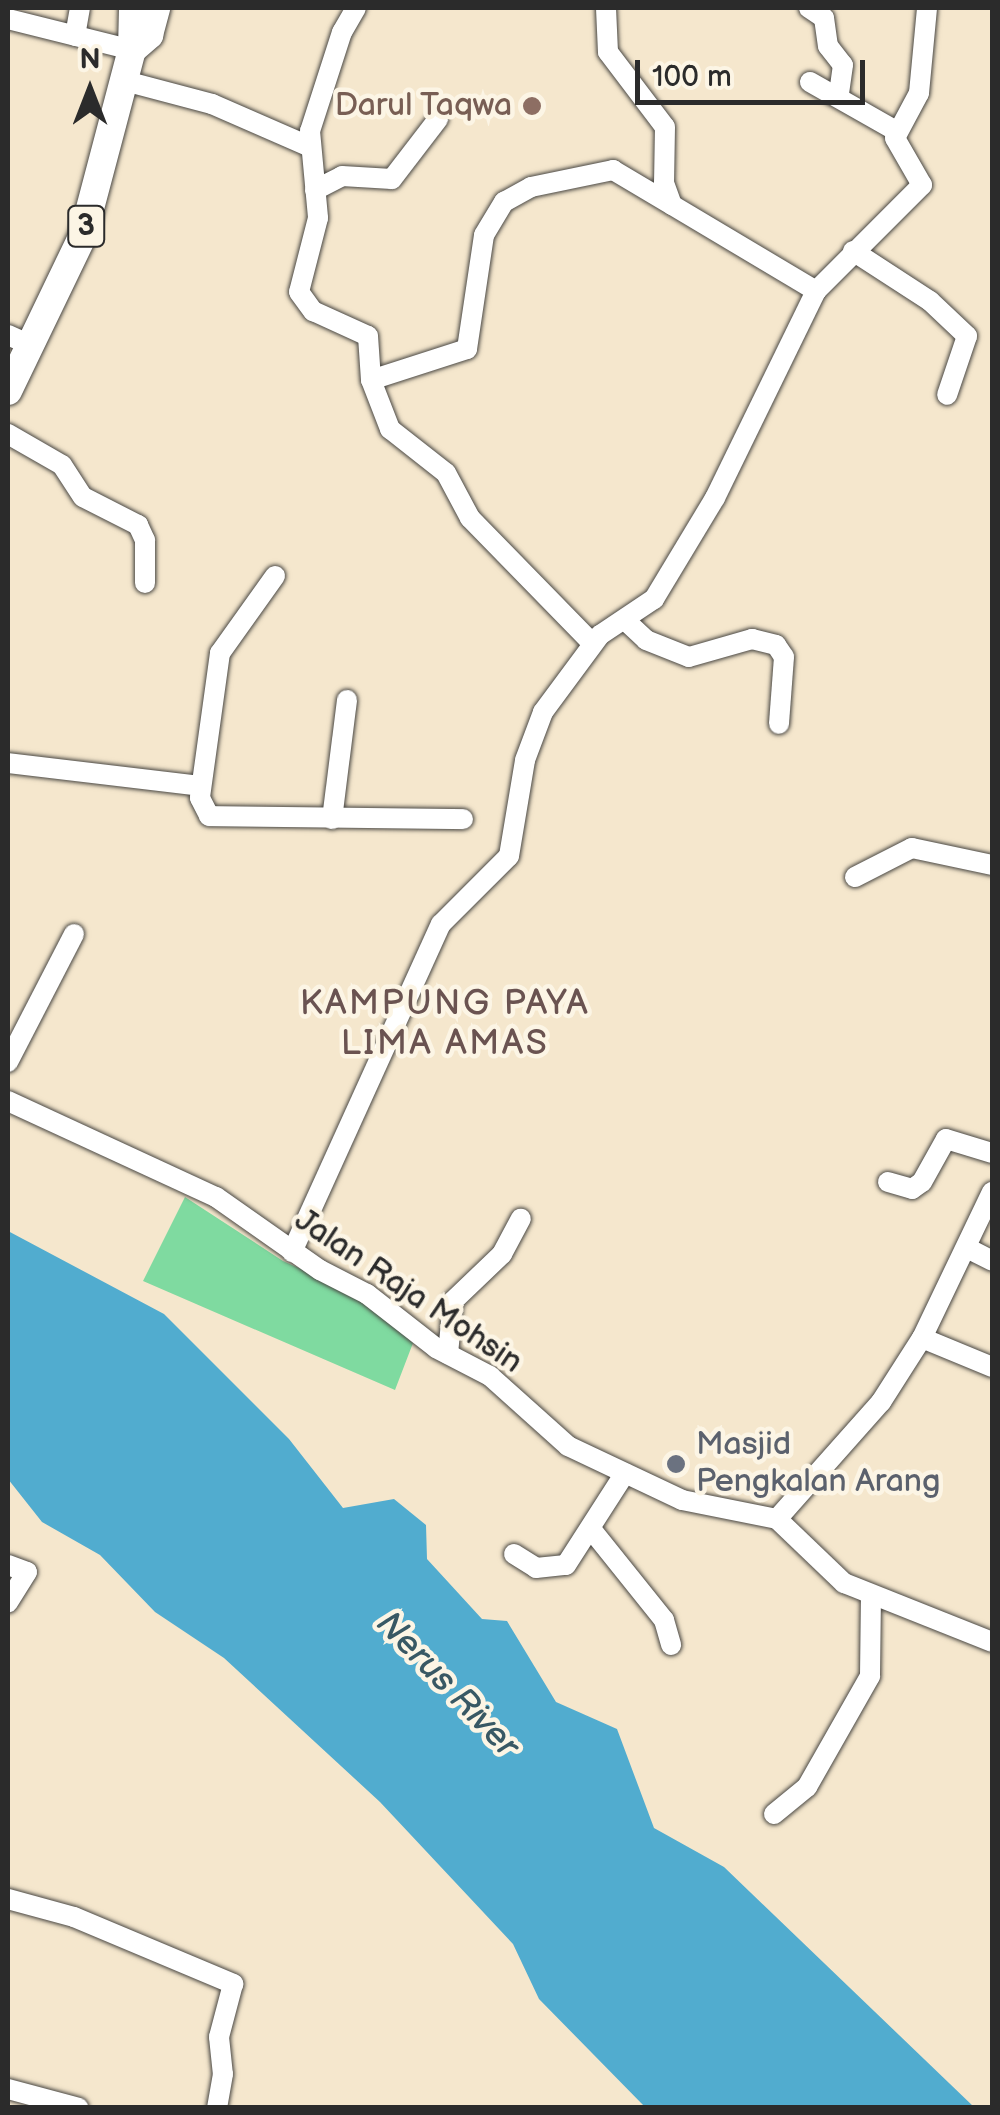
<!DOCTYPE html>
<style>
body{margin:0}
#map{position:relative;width:1000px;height:2115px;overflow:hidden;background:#f5e7cd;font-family:"Balsamiq Sans",sans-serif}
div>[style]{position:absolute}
.green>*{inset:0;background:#7fdaa0}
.water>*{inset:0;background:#51accf}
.roads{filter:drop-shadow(0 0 2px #494743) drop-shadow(0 0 2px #494743)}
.minor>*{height:20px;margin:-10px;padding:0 10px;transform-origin:10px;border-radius:10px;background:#fff}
.highway>*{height:28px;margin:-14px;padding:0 14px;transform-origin:14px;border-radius:14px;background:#fff}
.dots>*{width:28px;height:28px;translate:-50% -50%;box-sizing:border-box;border:5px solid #fcf5e5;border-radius:50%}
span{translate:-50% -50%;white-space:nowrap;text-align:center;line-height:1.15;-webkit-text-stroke:9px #fcf5e5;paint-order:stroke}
.shield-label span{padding:2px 8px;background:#fcf5e5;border:2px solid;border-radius:8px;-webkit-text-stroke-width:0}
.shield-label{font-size:30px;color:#2b2b2b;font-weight:700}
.education-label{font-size:32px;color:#785e54}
.right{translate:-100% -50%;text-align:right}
.street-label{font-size:32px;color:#2b2b2b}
.worship-label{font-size:32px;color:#5b616d}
.left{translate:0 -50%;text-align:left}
.neighbourhood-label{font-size:35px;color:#6a5351;letter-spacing:2.5px}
.water-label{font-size:35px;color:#385864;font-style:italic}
.frame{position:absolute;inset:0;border:10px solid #2b2b2b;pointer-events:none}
.north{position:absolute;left:40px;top:40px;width:100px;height:100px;-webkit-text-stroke:8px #fcf5e5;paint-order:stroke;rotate:0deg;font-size:28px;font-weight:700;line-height:40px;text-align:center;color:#2b2b2b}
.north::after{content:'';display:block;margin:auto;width:35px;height:45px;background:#2b2b2b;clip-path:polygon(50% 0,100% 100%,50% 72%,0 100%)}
.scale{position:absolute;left:635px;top:60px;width:230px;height:45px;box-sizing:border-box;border:5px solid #2b2b2b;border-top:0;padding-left:12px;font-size:30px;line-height:35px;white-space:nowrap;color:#2b2b2b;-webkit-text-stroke:8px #fcf5e5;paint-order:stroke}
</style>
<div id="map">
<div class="green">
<i style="clip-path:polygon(185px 1197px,283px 1261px,360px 1295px,413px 1343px,395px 1390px,143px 1281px)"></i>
</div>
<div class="water">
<i style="clip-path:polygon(8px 1231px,164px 1314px,289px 1439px,343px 1508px,394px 1499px,426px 1525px,427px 1559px,482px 1619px,507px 1621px,556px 1702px,617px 1729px,654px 1828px,724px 1867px,974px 2107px,645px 2107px,539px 1999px,513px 1944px,380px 1802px,224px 1658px,155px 1612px,100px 1555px,42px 1522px,8px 1479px)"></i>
</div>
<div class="roads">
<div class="minor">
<i style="left:356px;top:8px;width:28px;rotate:120deg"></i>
<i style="left:342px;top:32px;width:104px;rotate:107.9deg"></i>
<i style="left:310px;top:131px;width:87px;rotate:84.7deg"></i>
<i style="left:318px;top:218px;width:76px;rotate:104.4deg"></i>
<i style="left:299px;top:292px;width:24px;rotate:54deg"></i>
<i style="left:313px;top:311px;width:60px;rotate:24.4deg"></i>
<i style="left:368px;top:336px;width:44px;rotate:86.1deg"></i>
<i style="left:371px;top:380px;width:53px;rotate:68.8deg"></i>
<i style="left:390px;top:429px;width:71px;rotate:38.2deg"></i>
<i style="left:446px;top:473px;width:51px;rotate:61.9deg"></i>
<i style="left:470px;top:518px;width:175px;rotate:45.7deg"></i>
<i style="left:606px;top:8px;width:44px;rotate:87.4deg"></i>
<i style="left:608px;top:52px;width:94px;rotate:52.8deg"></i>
<i style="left:665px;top:127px;width:56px;rotate:91deg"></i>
<i style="left:664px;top:183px;width:23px;rotate:70deg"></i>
<i style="left:672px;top:205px;width:168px;rotate:30.8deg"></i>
<i style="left:809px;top:8px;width:18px;rotate:34deg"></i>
<i style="left:824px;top:18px;width:28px;rotate:82deg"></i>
<i style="left:828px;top:46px;width:24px;rotate:52deg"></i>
<i style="left:843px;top:65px;width:29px;rotate:98deg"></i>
<i style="left:8px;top:19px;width:128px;rotate:14deg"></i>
<i style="left:75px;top:36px;width:28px;rotate:-80deg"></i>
<i style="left:125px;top:81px;width:90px;rotate:14.8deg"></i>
<i style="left:212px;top:104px;width:105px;rotate:23.6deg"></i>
<i style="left:810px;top:82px;width:101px;rotate:29.6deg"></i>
<i style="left:315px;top:190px;width:30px;rotate:-27deg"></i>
<i style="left:342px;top:176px;width:50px;rotate:3.4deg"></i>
<i style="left:392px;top:179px;width:76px;rotate:-52.5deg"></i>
<i style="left:853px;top:251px;width:92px;rotate:33deg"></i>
<i style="left:930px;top:301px;width:51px;rotate:43.4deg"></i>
<i style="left:967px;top:336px;width:62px;rotate:108.7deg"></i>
<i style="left:8px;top:335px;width:24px;rotate:24deg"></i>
<i style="left:371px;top:380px;width:101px;rotate:-17.9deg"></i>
<i style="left:467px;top:349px;width:115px;rotate:-81.5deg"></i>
<i style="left:484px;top:235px;width:39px;rotate:-59deg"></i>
<i style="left:504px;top:202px;width:31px;rotate:-29deg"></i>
<i style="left:531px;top:187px;width:84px;rotate:-11.7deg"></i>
<i style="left:613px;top:170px;width:69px;rotate:30.7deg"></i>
<i style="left:8px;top:434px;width:62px;rotate:29.9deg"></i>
<i style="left:62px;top:465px;width:38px;rotate:57deg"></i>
<i style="left:83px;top:497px;width:62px;rotate:27deg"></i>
<i style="left:138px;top:525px;width:17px;rotate:65deg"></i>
<i style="left:145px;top:540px;width:43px;rotate:90deg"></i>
<i style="left:275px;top:576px;width:95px;rotate:125.5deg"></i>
<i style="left:220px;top:653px;width:146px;rotate:97.9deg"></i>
<i style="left:200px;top:798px;width:20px;rotate:63deg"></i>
<i style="left:209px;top:816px;width:254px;rotate:0.7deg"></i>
<i style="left:627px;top:622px;width:26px;rotate:43deg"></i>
<i style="left:646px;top:640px;width:46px;rotate:21.6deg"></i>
<i style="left:689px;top:657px;width:66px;rotate:-15.9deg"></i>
<i style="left:752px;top:639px;width:25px;rotate:14deg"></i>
<i style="left:776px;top:645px;width:14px;rotate:56deg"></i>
<i style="left:784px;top:657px;width:67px;rotate:94.3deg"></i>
<i style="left:8px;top:763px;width:194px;rotate:6.8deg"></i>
<i style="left:332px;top:819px;width:120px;rotate:-82.8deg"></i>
<i style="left:855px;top:877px;width:64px;rotate:-27deg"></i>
<i style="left:912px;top:848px;width:82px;rotate:12deg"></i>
<i style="left:8px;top:1062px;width:144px;rotate:-62.7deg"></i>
<i style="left:8px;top:1101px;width:229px;rotate:24.8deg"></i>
<i style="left:216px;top:1197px;width:127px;rotate:35.1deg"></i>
<i style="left:320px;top:1270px;width:53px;rotate:27.1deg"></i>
<i style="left:367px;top:1294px;width:88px;rotate:38deg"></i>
<i style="left:436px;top:1348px;width:61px;rotate:27.4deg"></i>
<i style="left:490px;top:1376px;width:105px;rotate:41.9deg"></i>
<i style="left:568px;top:1446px;width:126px;rotate:25.3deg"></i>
<i style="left:682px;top:1500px;width:97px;rotate:11.3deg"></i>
<i style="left:888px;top:1182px;width:25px;rotate:16deg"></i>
<i style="left:912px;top:1189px;width:12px;rotate:-35deg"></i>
<i style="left:922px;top:1182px;width:49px;rotate:-60.8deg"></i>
<i style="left:946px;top:1139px;width:48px;rotate:16.9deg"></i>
<i style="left:967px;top:1248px;width:28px;rotate:27deg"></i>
<i style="left:292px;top:1252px;width:360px;rotate:-65.6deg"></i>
<i style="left:441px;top:924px;width:96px;rotate:-45deg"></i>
<i style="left:509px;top:856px;width:97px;rotate:-80.5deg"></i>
<i style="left:525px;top:760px;width:51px;rotate:-69.4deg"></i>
<i style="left:543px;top:712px;width:96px;rotate:-53.5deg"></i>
<i style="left:600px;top:635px;width:65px;rotate:-33.7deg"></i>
<i style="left:654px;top:599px;width:118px;rotate:-58.9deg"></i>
<i style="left:715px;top:498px;width:230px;rotate:-64deg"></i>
<i style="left:816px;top:291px;width:150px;rotate:-45deg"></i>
<i style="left:922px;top:185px;width:54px;rotate:-119.9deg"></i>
<i style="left:895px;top:138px;width:51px;rotate:-61.9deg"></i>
<i style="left:919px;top:93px;width:85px;rotate:-84.6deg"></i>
<i style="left:922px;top:1338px;width:76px;rotate:22.5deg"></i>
<i style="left:448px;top:1354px;width:53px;rotate:-84.6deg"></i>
<i style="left:453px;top:1301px;width:68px;rotate:-43.8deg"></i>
<i style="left:502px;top:1254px;width:40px;rotate:-62deg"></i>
<i style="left:777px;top:1519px;width:157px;rotate:-48.4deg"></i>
<i style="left:881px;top:1402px;width:76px;rotate:-57.4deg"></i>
<i style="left:922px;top:1338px;width:162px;rotate:-64.4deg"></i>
<i style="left:777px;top:1519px;width:93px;rotate:43.7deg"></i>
<i style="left:844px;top:1583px;width:159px;rotate:21.7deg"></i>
<i style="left:591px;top:1529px;width:117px;rotate:51.3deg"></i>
<i style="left:664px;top:1620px;width:26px;rotate:74deg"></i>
<i style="left:514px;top:1554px;width:26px;rotate:32deg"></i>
<i style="left:536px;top:1568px;width:30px;rotate:-6deg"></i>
<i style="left:566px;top:1565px;width:109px;rotate:-57.3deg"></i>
<i style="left:8px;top:1565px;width:20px;rotate:20deg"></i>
<i style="left:27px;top:1572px;width:36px;rotate:122deg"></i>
<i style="left:774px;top:1814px;width:43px;rotate:-39.3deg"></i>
<i style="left:807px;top:1787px;width:128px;rotate:-60.4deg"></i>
<i style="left:870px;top:1676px;width:81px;rotate:-89.3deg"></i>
<i style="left:8px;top:1899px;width:68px;rotate:15.3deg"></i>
<i style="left:74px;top:1917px;width:173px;rotate:22.8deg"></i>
<i style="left:233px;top:1984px;width:55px;rotate:104.8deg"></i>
<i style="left:219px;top:2037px;width:37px;rotate:84deg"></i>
<i style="left:223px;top:2074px;width:35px;rotate:100deg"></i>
<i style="left:8px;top:2089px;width:73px;rotate:15deg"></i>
</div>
<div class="highway">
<i style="left:132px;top:50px;width:23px;rotate:-41deg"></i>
<i style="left:149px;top:35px;width:28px;rotate:-75deg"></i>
<i style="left:8px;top:391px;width:173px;rotate:-64.3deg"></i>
<i style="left:83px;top:235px;width:191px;rotate:-75.2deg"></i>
<i style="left:132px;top:50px;width:42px;rotate:-88.6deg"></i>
</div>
</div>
<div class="dots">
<i style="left:532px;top:106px;background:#8d6e63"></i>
<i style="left:676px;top:1464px;background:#6b7280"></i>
</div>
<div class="shield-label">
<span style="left:86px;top:226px">3</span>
</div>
<div class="education-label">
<span class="right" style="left:512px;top:106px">Darul Taqwa</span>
</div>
<div class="street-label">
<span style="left:408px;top:1292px;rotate:34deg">Jalan Raja Mohsin</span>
</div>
<div class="worship-label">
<span class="left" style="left:696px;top:1464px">Masjid<br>Pengkalan Arang</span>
</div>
<div class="neighbourhood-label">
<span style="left:445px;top:1024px">KAMPUNG PAYA<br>LIMA AMAS</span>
</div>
<div class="water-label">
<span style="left:447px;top:1685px;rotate:46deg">Nerus River</span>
</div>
<div class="frame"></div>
<div class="north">N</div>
<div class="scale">100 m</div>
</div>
